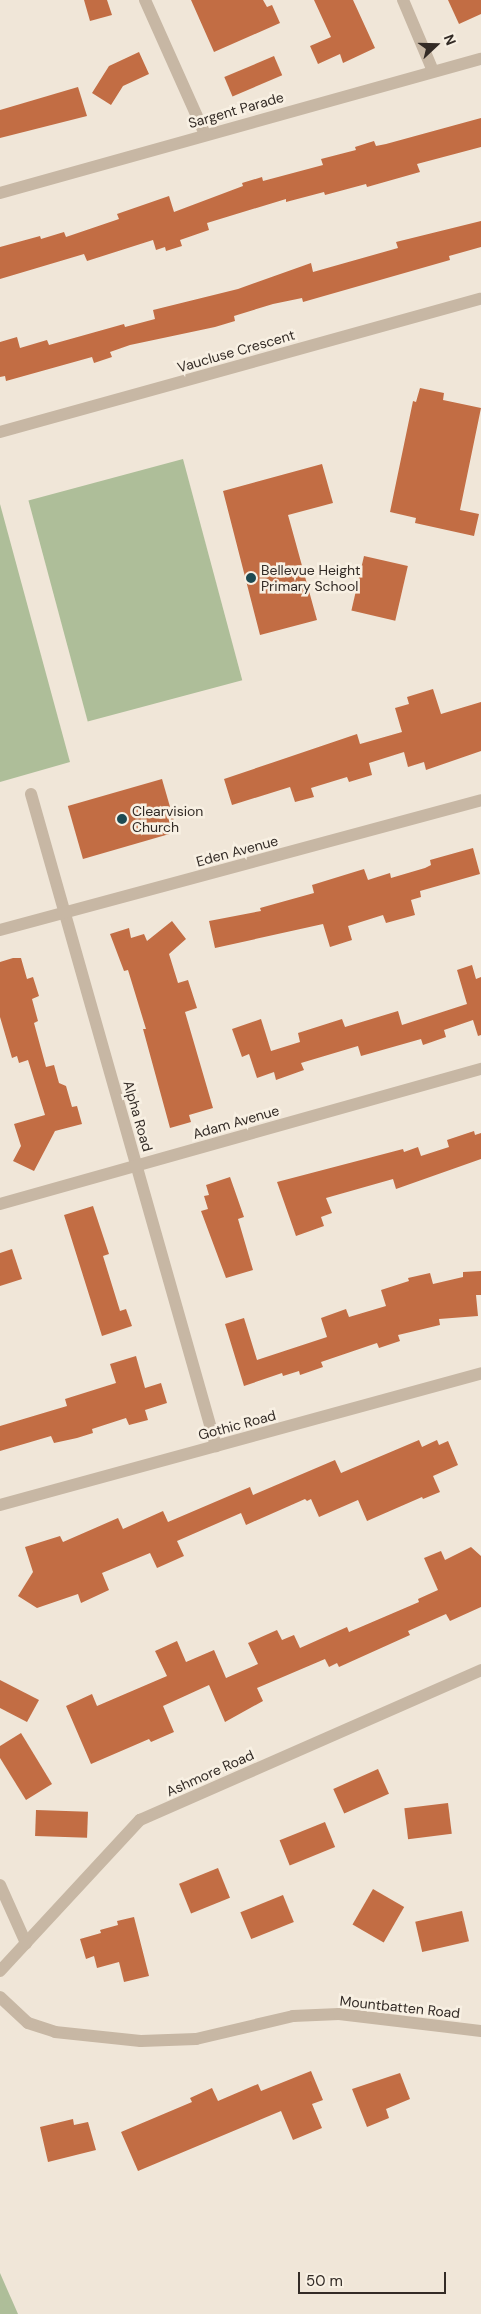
<!DOCTYPE html>
<style>
body{margin:0}
#map{position:relative;width:481px;height:2314px;overflow:hidden;background:#f0e6d8;font-family:"DM Sans",sans-serif}
div>[style]{position:absolute}
.green>*{inset:0;background:#aebe99;transform-origin:0 0}
.building>*{inset:0;background:#c26d44;transform-origin:0 0}
.street>*{height:12px;margin:-6px;padding:0 6px;transform-origin:6px;border-radius:6px;background:#c7b7a4}
.dots>*{width:14px;height:14px;translate:-50% -50%;box-sizing:border-box;border:2px solid #f8f0e3;border-radius:50%}
span{translate:-50% -50%;white-space:nowrap;text-align:center;line-height:1.15;-webkit-text-stroke:5px #f8f0e3;paint-order:stroke}
.street-label{font-size:14px;color:#332b26}
.poi-label{font-size:14px;color:#332b26}
.left{translate:0 -50%;text-align:left}
.north{position:absolute;left:411px;top:20px;width:50px;height:50px;-webkit-text-stroke:4px #f8f0e3;paint-order:stroke;rotate:69deg;font-size:14px;font-weight:700;line-height:20px;text-align:center;color:#332b26}
.north::after{content:'';display:block;margin:auto;width:18px;height:22px;background:#332b26;clip-path:polygon(50% 0,100% 100%,50% 72%,0 100%)}
.scale{position:absolute;left:298px;top:2272px;width:148px;height:22px;box-sizing:border-box;border:2px solid #332b26;border-top:0;padding-left:6px;font-size:15px;line-height:18px;white-space:nowrap;color:#332b26;-webkit-text-stroke:4px #f8f0e3;paint-order:stroke}
</style>
<div id="map">
<div class="green">
<i style="left:183px;top:459px;width:229px;height:160px;rotate:75deg"></i>
<i style="clip-path:polygon(0 504px,70px 762px,0 782px)"></i>
<i style="clip-path:polygon(0 2273px,18px 2314px,0 2314px)"></i>
</div>
<div class="building">
<i style="clip-path:polygon(84px 0,107px 0,112px 15px,90px 21px)"></i>
<i style="clip-path:polygon(191px 0,263px 0,267px 7px,272px 5px,280px 23px,214px 52px)"></i>
<i style="clip-path:polygon(314px 0,353px 0,375px 48px,343px 63px,340px 54px,318px 64px,310px 46px,331px 37px)"></i>
<i style="clip-path:polygon(448px 0,481px 0,481px 14px,459px 24px)"></i>
<i style="clip-path:polygon(139px 52px,149px 74px,123px 86px,111px 105px,92px 93px,109px 66px)"></i>
<i style="left:274px;top:56px;width:21px;height:54px;rotate:67deg"></i>
<i style="clip-path:polygon(78px 87px,87px 116px,0 138px,0 110px)"></i>
<i style="clip-path:polygon(481px 118px,481px 147px,417px 164px,420px 172px,367px 187px,366px 184px,325px 195px,324px 192px,286px 202px,286px 199px,207px 223px,209px 230px,180px 240px,182px 246px,166px 251px,165px 247px,156px 250px,153px 240px,87px 261px,84px 254px,0 279px,0 247px,40px 236px,41px 239px,64px 232px,66px 237px,119px 219px,117px 214px,169px 196px,174px 212px,243px 186px,242px 183px,262px 177px,263px 181px,323px 165px,321px 159px,356px 150px,355px 147px,374px 141px,376px 146px,386px 144px)"></i>
<i style="clip-path:polygon(481px 221px,481px 247px,449px 256px,450px 260px,303px 302px,302px 298px,273px 304px,234px 316px,235px 321px,215px 327px,130px 345px,110px 352px,112px 357px,94px 363px,92px 357px,6px 381px,5px 376px,0 377px,0 342px,17px 337px,20px 348px,47px 340px,49px 345px,124px 324px,125px 327px,155px 319px,153px 310px,238px 289px,311px 263px,313px 272px,398px 248px,396px 242px)"></i>
<i style="clip-path:polygon(420px 388px,444px 393px,443px 400px,481px 408px,460px 510px,479px 514px,474px 536px,415px 523px,416px 518px,390px 512px,413px 401px,416px 402px)"></i>
<i style="clip-path:polygon(322px 464px,333px 503px,288px 515px,317px 620px,260px 635px,223px 491px)"></i>
<i style="left:364px;top:556px;width:45px;height:56px;rotate:13deg"></i>
<i style="clip-path:polygon(433px 689px,441px 714px,481px 702px,481px 751px,426px 770px,424px 762px,408px 767px,404px 752px,369px 763px,372px 775px,349px 782px,347px 777px,311px 788px,314px 797px,295px 802px,290px 787px,232px 805px,224px 779px,357px 734px,360px 744px,402px 732px,395px 708px,409px 704px,407px 697px)"></i>
<i style="left:162px;top:779px;width:55px;height:98px;rotate:74deg"></i>
<i style="clip-path:polygon(473px 848px,480px 874px,420px 891px,421px 897px,411px 900px,415px 915px,386px 923px,383px 915px,348px 926px,352px 940px,330px 947px,323px 924px,215px 948px,209px 921px,261px 911px,260px 908px,314px 893px,312px 885px,364px 869px,368px 880px,390px 873px,391px 878px,425px 868px,431px 865px,430px 860px)"></i>
<i style="clip-path:polygon(172px 921px,186px 939px,169px 954px,178px 983px,188px 980px,197px 1008px,185px 1012px,213px 1108px,189px 1115px,191px 1122px,170px 1128px,143px 1029px,146px 1029px,128px 970px,124px 971px,110px 934px,129px 928px,131px 938px,144px 934px,147px 941px)"></i>
<i style="clip-path:polygon(13px 958px,21px 958px,27px 979px,33px 977px,39px 996px,32px 999px,38px 1021px,34px 1023px,46px 1067px,54px 1065px,59px 1083px,66px 1086px,72px 1107px,77px 1106px,82px 1124px,55px 1131px,34px 1171px,13px 1161px,21px 1146px,14px 1124px,45px 1115px,28px 1060px,19px 1063px,17px 1056px,12px 1058px,0 1017px,0 962px)"></i>
<i style="clip-path:polygon(472px 965px,476px 979px,481px 977px,481px 1035px,478px 1036px,473px 1020px,444px 1030px,446px 1037px,423px 1045px,421px 1039px,361px 1056px,358px 1046px,301px 1063px,304px 1070px,276px 1080px,274px 1072px,257px 1078px,249px 1054px,242px 1057px,232px 1029px,261px 1019px,271px 1051px,300px 1042px,298px 1033px,342px 1019px,345px 1027px,398px 1011px,402px 1025px,467px 1004px,457px 970px)"></i>
<i style="clip-path:polygon(474px 1131px,475px 1135px,481px 1133px,481px 1159px,396px 1189px,393px 1179px,326px 1198px,332px 1213px,321px 1217px,324px 1226px,296px 1236px,277px 1182px,403px 1149px,404px 1152px,418px 1147px,421px 1156px,449px 1147px,447px 1140px)"></i>
<i style="clip-path:polygon(230px 1177px,244px 1217px,238px 1219px,253px 1270px,226px 1278px,201px 1211px,208px 1209px,204px 1196px,209px 1195px,206px 1185px)"></i>
<i style="clip-path:polygon(93px 1206px,109px 1254px,103px 1256px,120px 1311px,126px 1309px,132px 1326px,102px 1336px,64px 1215px)"></i>
<i style="clip-path:polygon(12px 1249px,22px 1279px,0 1286px,0 1253px)"></i>
<i style="clip-path:polygon(481px 1271px,481px 1295px,476px 1295px,478px 1316px,439px 1319px,440px 1325px,398px 1335px,400px 1341px,379px 1348px,377px 1343px,321px 1362px,323px 1367px,300px 1375px,299px 1371px,283px 1376px,282px 1373px,244px 1386px,225px 1324px,244px 1318px,257px 1360px,327px 1337px,321px 1318px,346px 1309px,349px 1317px,386px 1306px,381px 1290px,409px 1281px,408px 1278px,430px 1273px,433px 1284px,463px 1277px,463px 1272px)"></i>
<i style="clip-path:polygon(136px 1356px,145px 1388px,161px 1383px,167px 1403px,145px 1410px,148px 1420px,129px 1425px,126px 1418px,92px 1429px,93px 1433px,77px 1438px,54px 1443px,51px 1436px,0 1451px,0 1426px,67px 1406px,65px 1399px,116px 1383px,110px 1364px)"></i>
<i style="clip-path:polygon(419px 1440px,422px 1447px,437px 1440px,439px 1445px,448px 1441px,458px 1465px,433px 1476px,440px 1492px,423px 1499px,422px 1497px,367px 1521px,358px 1500px,319px 1517px,311px 1499px,307px 1501px,305px 1499px,246px 1525px,241px 1513px,177px 1541px,184px 1556px,157px 1568px,150px 1553px,102px 1573px,109px 1590px,81px 1603px,78px 1594px,37px 1608px,18px 1596px,33px 1572px,25px 1547px,60px 1536px,63px 1542px,118px 1518px,123px 1529px,163px 1511px,168px 1522px,250px 1487px,253px 1495px,335px 1460px,341px 1473px)"></i>
<i style="clip-path:polygon(471px 1547px,481px 1556px,481px 1607px,450px 1621px,446px 1614px,408px 1631px,410px 1635px,339px 1667px,337px 1663px,329px 1667px,325px 1659px,257px 1688px,263px 1701px,225px 1722px,209px 1685px,163px 1706px,174px 1732px,151px 1742px,149px 1739px,91px 1764px,66px 1706px,92px 1694px,97px 1706px,167px 1676px,155px 1651px,177px 1641px,186px 1662px,214px 1650px,226px 1678px,258px 1664px,248px 1643px,277px 1630px,282px 1640px,294px 1635px,300px 1648px,347px 1627px,349px 1632px,419px 1602px,418px 1599px,438px 1590px,424px 1558px,441px 1551px,445px 1560px)"></i>
<i style="clip-path:polygon(0 1680px,39px 1700px,27px 1722px,0 1708px)"></i>
<i style="clip-path:polygon(21px 1733px,52px 1784px,26px 1800px,0 1758px,0 1746px)"></i>
<i style="left:378px;top:1769px;width:27px;height:49px;rotate:66deg"></i>
<i style="left:448px;top:1803px;width:31px;height:44px;rotate:83deg"></i>
<i style="left:36px;top:1810px;width:52px;height:26px;rotate:2deg"></i>
<i style="left:325px;top:1822px;width:27px;height:49px;rotate:68deg"></i>
<i style="left:218px;top:1868px;width:32px;height:42px;rotate:68deg"></i>
<i style="left:373px;top:1889px;width:36px;height:41px;rotate:30deg"></i>
<i style="left:283px;top:1895px;width:29px;height:46px;rotate:68deg"></i>
<i style="left:462px;top:1911px;width:31px;height:48px;rotate:77deg"></i>
<i style="clip-path:polygon(134px 1917px,149px 1976px,124px 1982px,119px 1962px,97px 1968px,94px 1956px,86px 1959px,80px 1939px,101px 1933px,100px 1930px,118px 1925px,117px 1921px)"></i>
<i style="clip-path:polygon(311px 2071px,323px 2100px,312px 2104px,322px 2128px,293px 2140px,281px 2111px,138px 2171px,121px 2132px,192px 2102px,190px 2098px,212px 2088px,218px 2101px,258px 2084px,261px 2091px)"></i>
<i style="clip-path:polygon(400px 2073px,410px 2099px,386px 2109px,389px 2118px,367px 2127px,352px 2089px)"></i>
<i style="clip-path:polygon(73px 2119px,74px 2125px,88px 2122px,96px 2150px,48px 2162px,40px 2127px)"></i>
</div>
<div class="street">
<i style="left:145px;top:0;width:147px;rotate:65.9deg"></i>
<i style="left:403px;top:0;width:77px;rotate:67.1deg"></i>
<i style="left:0;top:193px;width:499px;rotate:-15.6deg"></i>
<i style="left:0;top:432px;width:499px;rotate:-15.5deg"></i>
<i style="left:31px;top:794px;width:678px;rotate:74.16deg"></i>
<i style="left:0;top:930px;width:498px;rotate:-15.1deg"></i>
<i style="left:0;top:1204px;width:500px;rotate:-15.7deg"></i>
<i style="left:0;top:1505px;width:499px;rotate:-15.3deg"></i>
<i style="left:0;top:1885px;width:64px;rotate:65.9deg"></i>
<i style="left:0;top:1971px;width:206px;rotate:-47.2deg"></i>
<i style="left:140px;top:1820px;width:373px;rotate:-23.7deg"></i>
<i style="left:0;top:1997px;width:38px;rotate:43deg"></i>
<i style="left:28px;top:2023px;width:28px;rotate:18deg"></i>
<i style="left:55px;top:2032px;width:86px;rotate:6deg"></i>
<i style="left:141px;top:2041px;width:55px;rotate:-2.1deg"></i>
<i style="left:196px;top:2039px;width:100px;rotate:-13.3deg"></i>
<i style="left:293px;top:2016px;width:46px;rotate:-2.5deg"></i>
<i style="left:339px;top:2014px;width:143px;rotate:6.8deg"></i>
</div>
<div class="dots">
<i style="left:251px;top:578px;background:#1d4a52"></i>
<i style="left:122px;top:819px;background:#1d4a52"></i>
</div>
<div class="street-label">
<span style="left:236px;top:110px;rotate:-16deg">Sargent Parade</span>
<span style="left:236px;top:351px;rotate:-16deg">Vaucluse Crescent</span>
<span style="left:237px;top:851px;rotate:-15deg">Eden Avenue</span>
<span style="left:138px;top:1116px;rotate:74deg">Alpha Road</span>
<span style="left:236px;top:1122px;rotate:-16deg">Adam Avenue</span>
<span style="left:237px;top:1425px;rotate:-15deg">Gothic Road</span>
<span style="left:210px;top:1773px;rotate:-24deg">Ashmore Road</span>
<span style="left:400px;top:2007px;rotate:6deg">Mountbatten Road</span>
</div>
<div class="poi-label">
<span class="left" style="left:261px;top:578px">Bellevue Height<br>Primary School</span>
<span class="left" style="left:132px;top:819px">Clearvision<br>Church</span>
</div>
<div class="north">N</div>
<div class="scale">50 m</div>
</div>
